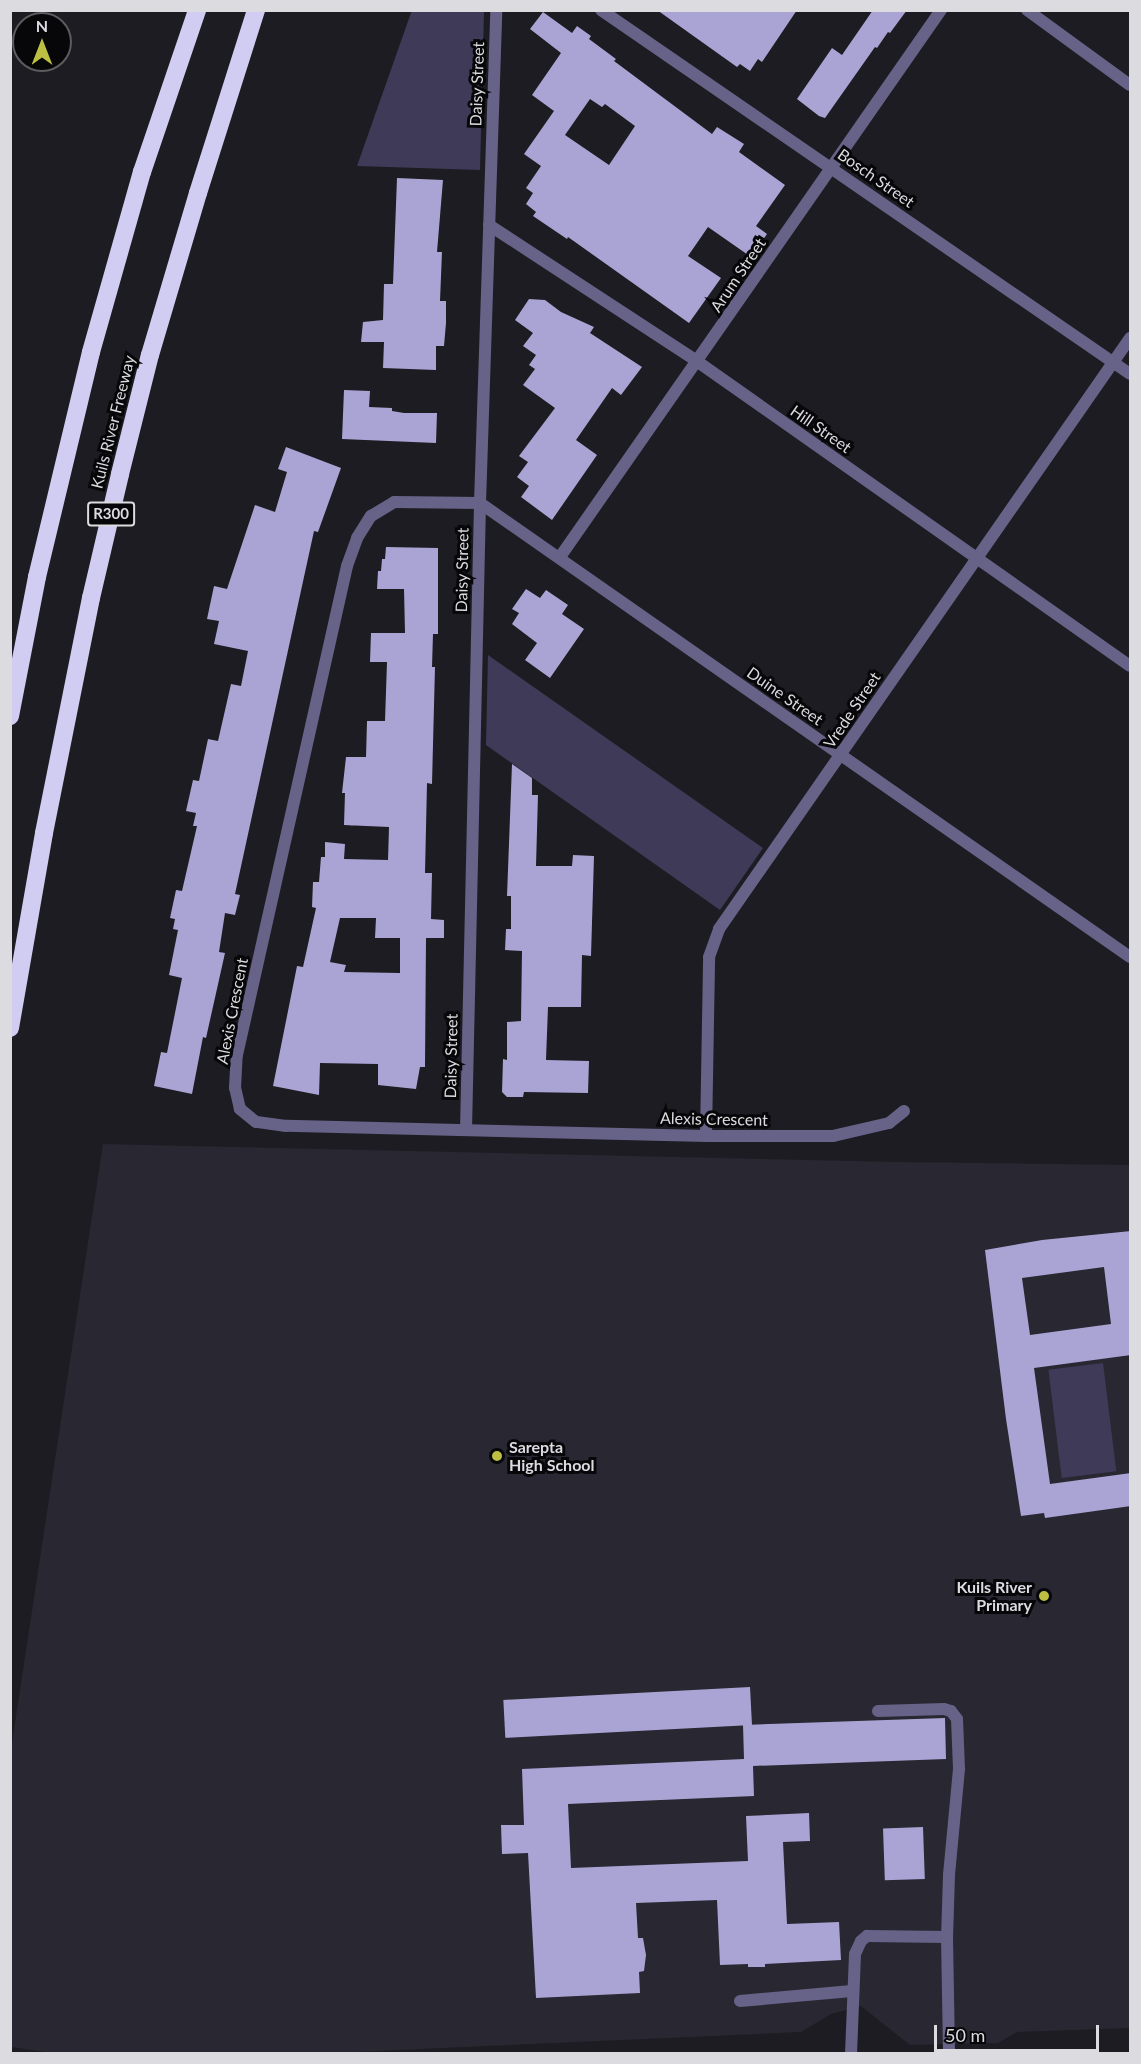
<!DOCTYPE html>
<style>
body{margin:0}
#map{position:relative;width:1141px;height:2064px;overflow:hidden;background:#1d1c22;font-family:Lato,sans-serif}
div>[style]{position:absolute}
.built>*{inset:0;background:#282732}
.green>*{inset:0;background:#3f3a58;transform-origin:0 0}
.building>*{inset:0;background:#aaa4d4;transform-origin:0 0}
.lane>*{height:12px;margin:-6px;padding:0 6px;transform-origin:6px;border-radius:6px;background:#676287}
.street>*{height:12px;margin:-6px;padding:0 6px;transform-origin:6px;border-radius:6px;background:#676287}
.highway>*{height:18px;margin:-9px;padding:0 9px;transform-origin:9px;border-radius:9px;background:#d1cdf2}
.dots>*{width:16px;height:16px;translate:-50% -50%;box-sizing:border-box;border:3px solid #070709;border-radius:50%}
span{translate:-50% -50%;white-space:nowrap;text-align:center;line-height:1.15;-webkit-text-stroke:6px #070709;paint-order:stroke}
.shield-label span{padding:2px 4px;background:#070709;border:2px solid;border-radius:4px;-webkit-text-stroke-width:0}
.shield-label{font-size:15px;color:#dcdce0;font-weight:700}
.street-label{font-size:16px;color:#dcdce0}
.poi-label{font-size:16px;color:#dcdce0;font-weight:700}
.left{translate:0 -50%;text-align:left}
.right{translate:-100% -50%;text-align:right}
.frame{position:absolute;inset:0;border:12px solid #dcdce0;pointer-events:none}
.north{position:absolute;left:12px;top:12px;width:60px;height:60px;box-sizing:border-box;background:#070709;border:2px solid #5c5c5f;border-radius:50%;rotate:0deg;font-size:16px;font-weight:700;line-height:24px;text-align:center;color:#dcdce0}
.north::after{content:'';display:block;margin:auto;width:21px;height:27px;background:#bdbf43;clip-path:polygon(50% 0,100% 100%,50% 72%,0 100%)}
.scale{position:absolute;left:934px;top:2025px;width:165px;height:27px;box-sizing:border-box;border:3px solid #dcdce0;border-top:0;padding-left:8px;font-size:18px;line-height:21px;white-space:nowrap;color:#dcdce0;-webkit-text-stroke:4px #070709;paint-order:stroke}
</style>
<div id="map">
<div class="built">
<i style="clip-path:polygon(103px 1144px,899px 1162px,1130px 1165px,1130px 2028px,1017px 2032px,998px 2043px,910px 2045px,861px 2006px,831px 2014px,801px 2032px,309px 2054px,59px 2054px,11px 2047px,11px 1749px)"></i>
</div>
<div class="green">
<i style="clip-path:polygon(412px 10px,484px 11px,480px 170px,357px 166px)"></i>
<i style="clip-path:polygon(488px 655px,763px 848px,720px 910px,486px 745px)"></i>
<i style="left:1103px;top:1363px;width:109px;height:55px;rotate:83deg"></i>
</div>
<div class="building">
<i style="clip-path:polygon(657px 10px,797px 10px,762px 62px,758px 59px,750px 71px,740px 64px,737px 67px)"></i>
<i style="clip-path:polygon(873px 10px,907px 10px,890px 33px,888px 32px,877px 48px,875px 47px,825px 118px,819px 116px,797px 99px,832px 48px,842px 55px)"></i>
<i style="clip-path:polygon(evenodd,543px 12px,572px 33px,577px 26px,591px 36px,589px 39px,616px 59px,614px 61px,712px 134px,717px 127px,744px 144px,739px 152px,785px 185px,756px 226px,767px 234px,751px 257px,708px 227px,688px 256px,721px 278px,689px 323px,568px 237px,567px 239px,533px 216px,536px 212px,526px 204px,533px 193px,526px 188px,541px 166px,524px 154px,554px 111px,532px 95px,561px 53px,530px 29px,543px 12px,590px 99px,602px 107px,605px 104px,635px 126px,609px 165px,565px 135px,590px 99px)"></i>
<i style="clip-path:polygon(397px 178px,443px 180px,437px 252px,442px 252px,440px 301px,446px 301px,446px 323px,444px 346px,436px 346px,436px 370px,383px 368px,384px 342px,361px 342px,363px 322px,383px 320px,384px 284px,393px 284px)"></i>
<i style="clip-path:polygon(529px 299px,545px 300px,561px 312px,594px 327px,590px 333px,642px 367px,621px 395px,612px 388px,576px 440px,597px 455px,552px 520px,521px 497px,529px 486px,517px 477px,528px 462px,519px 456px,555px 408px,523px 385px,535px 369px,529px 365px,536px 355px,523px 346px,533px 333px,515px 320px)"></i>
<i style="clip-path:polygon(344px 390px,370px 391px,369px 407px,392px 408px,392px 411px,404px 413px,437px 413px,436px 443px,342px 439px)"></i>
<i style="clip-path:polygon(286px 447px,341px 468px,318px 532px,314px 531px,235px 894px,240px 895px,235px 915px,225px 913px,219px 952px,225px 953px,206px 1038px,203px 1037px,192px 1094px,154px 1086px,161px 1052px,167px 1053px,182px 978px,169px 975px,178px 930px,173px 929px,175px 919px,170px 918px,176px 890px,182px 891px,197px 826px,193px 826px,196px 813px,186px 811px,193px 780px,199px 781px,208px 739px,218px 741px,231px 684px,241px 686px,248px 651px,214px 644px,219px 621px,207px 619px,214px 586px,227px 589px,255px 505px,275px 512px,287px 472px,278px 469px)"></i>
<i style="clip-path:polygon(evenodd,386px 547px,438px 548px,438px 634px,433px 634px,432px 667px,435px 667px,432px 784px,427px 783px,425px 873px,432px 873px,431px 919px,444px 920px,444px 938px,426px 938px,425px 1067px,420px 1067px,416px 1089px,378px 1085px,378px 1064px,320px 1063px,319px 1095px,273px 1086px,297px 966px,303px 967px,316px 908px,312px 907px,313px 882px,319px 882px,321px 857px,325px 857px,325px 842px,345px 844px,344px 859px,388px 860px,389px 827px,344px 825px,345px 793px,342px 793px,346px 757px,366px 757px,367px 721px,385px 721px,387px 662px,370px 662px,371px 633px,405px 633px,404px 589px,377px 589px,378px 571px,381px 571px,382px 559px,385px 559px,386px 547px,340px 918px,376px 918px,375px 938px,400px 938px,400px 973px,344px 972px,346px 965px,330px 962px,340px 918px)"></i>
<i style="clip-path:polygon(526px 589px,540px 598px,546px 590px,568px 605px,562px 614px,584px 629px,550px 678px,525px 660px,537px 643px,512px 624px,519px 613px,512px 609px)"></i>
<i style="clip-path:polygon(512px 764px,532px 778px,532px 795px,538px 795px,536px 866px,572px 866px,573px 855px,594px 856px,591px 956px,582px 955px,581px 1007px,548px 1007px,546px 1060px,589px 1061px,588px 1093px,524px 1092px,523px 1097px,507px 1097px,502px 1092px,503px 1059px,507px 1060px,507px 1022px,521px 1021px,522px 951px,505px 950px,506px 929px,511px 929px,511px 896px,507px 896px)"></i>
<i style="clip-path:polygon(evenodd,1131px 1231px,1131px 1355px,1034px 1368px,1050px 1484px,1131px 1473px,1131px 1506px,1045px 1518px,1044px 1513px,1021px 1516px,1006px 1419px,985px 1250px,1042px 1240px,1131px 1231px,1104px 1267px,1111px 1324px,1030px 1335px,1022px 1278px,1104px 1267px)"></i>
<i style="left:750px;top:1687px;width:38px;height:247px;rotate:87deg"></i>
<i style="clip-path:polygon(945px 1718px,946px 1759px,753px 1766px,754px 1796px,568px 1804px,571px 1868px,748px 1861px,746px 1816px,809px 1813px,810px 1841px,783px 1842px,787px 1924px,839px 1922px,841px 1960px,765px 1964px,765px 1967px,748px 1967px,748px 1964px,720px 1965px,717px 1900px,636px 1903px,638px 1938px,643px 1938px,646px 1955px,644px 1971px,639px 1972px,640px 1993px,536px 1998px,528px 1853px,502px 1854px,501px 1825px,524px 1825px,522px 1769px,744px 1759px,743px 1725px)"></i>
<i style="left:923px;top:1827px;width:52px;height:40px;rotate:88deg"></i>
</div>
<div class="lane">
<i style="left:878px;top:1711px;width:66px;rotate:-1.7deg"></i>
<i style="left:944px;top:1709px;width:7px;rotate:16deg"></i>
<i style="left:951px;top:1711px;width:10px;rotate:53deg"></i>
<i style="left:957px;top:1719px;width:50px;rotate:87.7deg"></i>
<i style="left:959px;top:1769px;width:106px;rotate:95.4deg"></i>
<i style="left:949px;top:1875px;width:62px;rotate:91.8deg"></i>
<i style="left:947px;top:1937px;width:117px;rotate:89deg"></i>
<i style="left:740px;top:2001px;width:112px;rotate:-5.1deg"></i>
<i style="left:851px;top:2054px;width:100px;rotate:-87.7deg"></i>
<i style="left:855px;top:1954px;width:14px;rotate:-65deg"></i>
<i style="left:861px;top:1941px;width:8px;rotate:-40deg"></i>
<i style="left:867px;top:1936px;width:80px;rotate:0.7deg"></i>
</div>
<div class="street">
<i style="left:601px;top:10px;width:642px;rotate:34.53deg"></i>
<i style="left:1027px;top:10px;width:127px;rotate:36.1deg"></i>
<i style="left:489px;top:225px;width:250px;rotate:33.2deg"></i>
<i style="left:698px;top:362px;width:528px;rotate:35.13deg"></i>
<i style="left:560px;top:557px;width:667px;rotate:-55.14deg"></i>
<i style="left:904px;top:1111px;width:19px;rotate:141deg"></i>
<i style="left:889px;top:1123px;width:57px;rotate:166.9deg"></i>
<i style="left:833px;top:1136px;width:127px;rotate:180deg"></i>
<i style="left:706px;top:1136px;width:420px;rotate:-178.6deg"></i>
<i style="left:286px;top:1126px;width:30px;rotate:-172deg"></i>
<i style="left:256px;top:1122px;width:21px;rotate:-141deg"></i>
<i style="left:240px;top:1109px;width:22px;rotate:-103deg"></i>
<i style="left:235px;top:1088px;width:33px;rotate:-87deg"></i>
<i style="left:237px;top:1055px;width:501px;rotate:-77.32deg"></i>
<i style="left:347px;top:566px;width:30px;rotate:-70deg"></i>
<i style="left:357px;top:538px;width:26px;rotate:-58deg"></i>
<i style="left:371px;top:516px;width:27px;rotate:-31deg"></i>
<i style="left:394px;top:502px;width:86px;rotate:0.7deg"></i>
<i style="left:480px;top:503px;width:793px;rotate:34.93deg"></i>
<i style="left:466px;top:1130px;width:627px;rotate:-88.72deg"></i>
<i style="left:480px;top:503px;width:493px;rotate:-88.1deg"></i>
<i style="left:706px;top:1136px;width:179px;rotate:-89deg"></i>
<i style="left:709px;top:957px;width:30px;rotate:-70deg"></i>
<i style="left:719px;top:929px;width:720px;rotate:-55.18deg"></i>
</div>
<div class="highway">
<i style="left:10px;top:716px;width:142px;rotate:-79deg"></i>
<i style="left:37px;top:577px;width:231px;rotate:-76.5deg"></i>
<i style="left:91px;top:352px;width:187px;rotate:-74.2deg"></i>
<i style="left:142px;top:172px;width:171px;rotate:-71.2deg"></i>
<i style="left:10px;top:1028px;width:198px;rotate:-80.1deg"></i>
<i style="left:44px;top:833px;width:240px;rotate:-78.7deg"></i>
<i style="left:91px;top:598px;width:127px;rotate:-76.8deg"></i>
<i style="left:120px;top:474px;width:123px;rotate:-75.9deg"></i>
<i style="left:150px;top:355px;width:169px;rotate:-73.5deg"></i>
<i style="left:198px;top:193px;width:192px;rotate:-72.4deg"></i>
</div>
<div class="dots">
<i style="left:497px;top:1456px;background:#bdbf43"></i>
<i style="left:1044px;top:1596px;background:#bdbf43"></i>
</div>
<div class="shield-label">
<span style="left:111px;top:514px">R300</span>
</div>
<div class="street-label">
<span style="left:477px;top:84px;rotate:-88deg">Daisy Street</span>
<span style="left:876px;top:178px;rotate:35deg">Bosch Street</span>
<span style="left:738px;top:275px;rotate:-56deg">Arum Street</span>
<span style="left:113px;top:422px;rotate:-76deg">Kuils River Freeway</span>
<span style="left:821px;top:429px;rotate:35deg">Hill Street</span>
<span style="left:462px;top:570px;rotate:-89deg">Daisy Street</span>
<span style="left:785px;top:696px;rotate:35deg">Duine Street</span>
<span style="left:852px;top:710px;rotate:-56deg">Vrede Street</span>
<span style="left:232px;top:1011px;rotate:-79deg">Alexis Crescent</span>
<span style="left:451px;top:1056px;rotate:-89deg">Daisy Street</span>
<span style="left:714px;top:1119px;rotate:1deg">Alexis Crescent</span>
</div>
<div class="poi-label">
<span class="left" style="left:509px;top:1456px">Sarepta<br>High School</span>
<span class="right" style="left:1032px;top:1596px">Kuils River<br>Primary</span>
</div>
<div class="frame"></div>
<div class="north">N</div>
<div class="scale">50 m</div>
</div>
